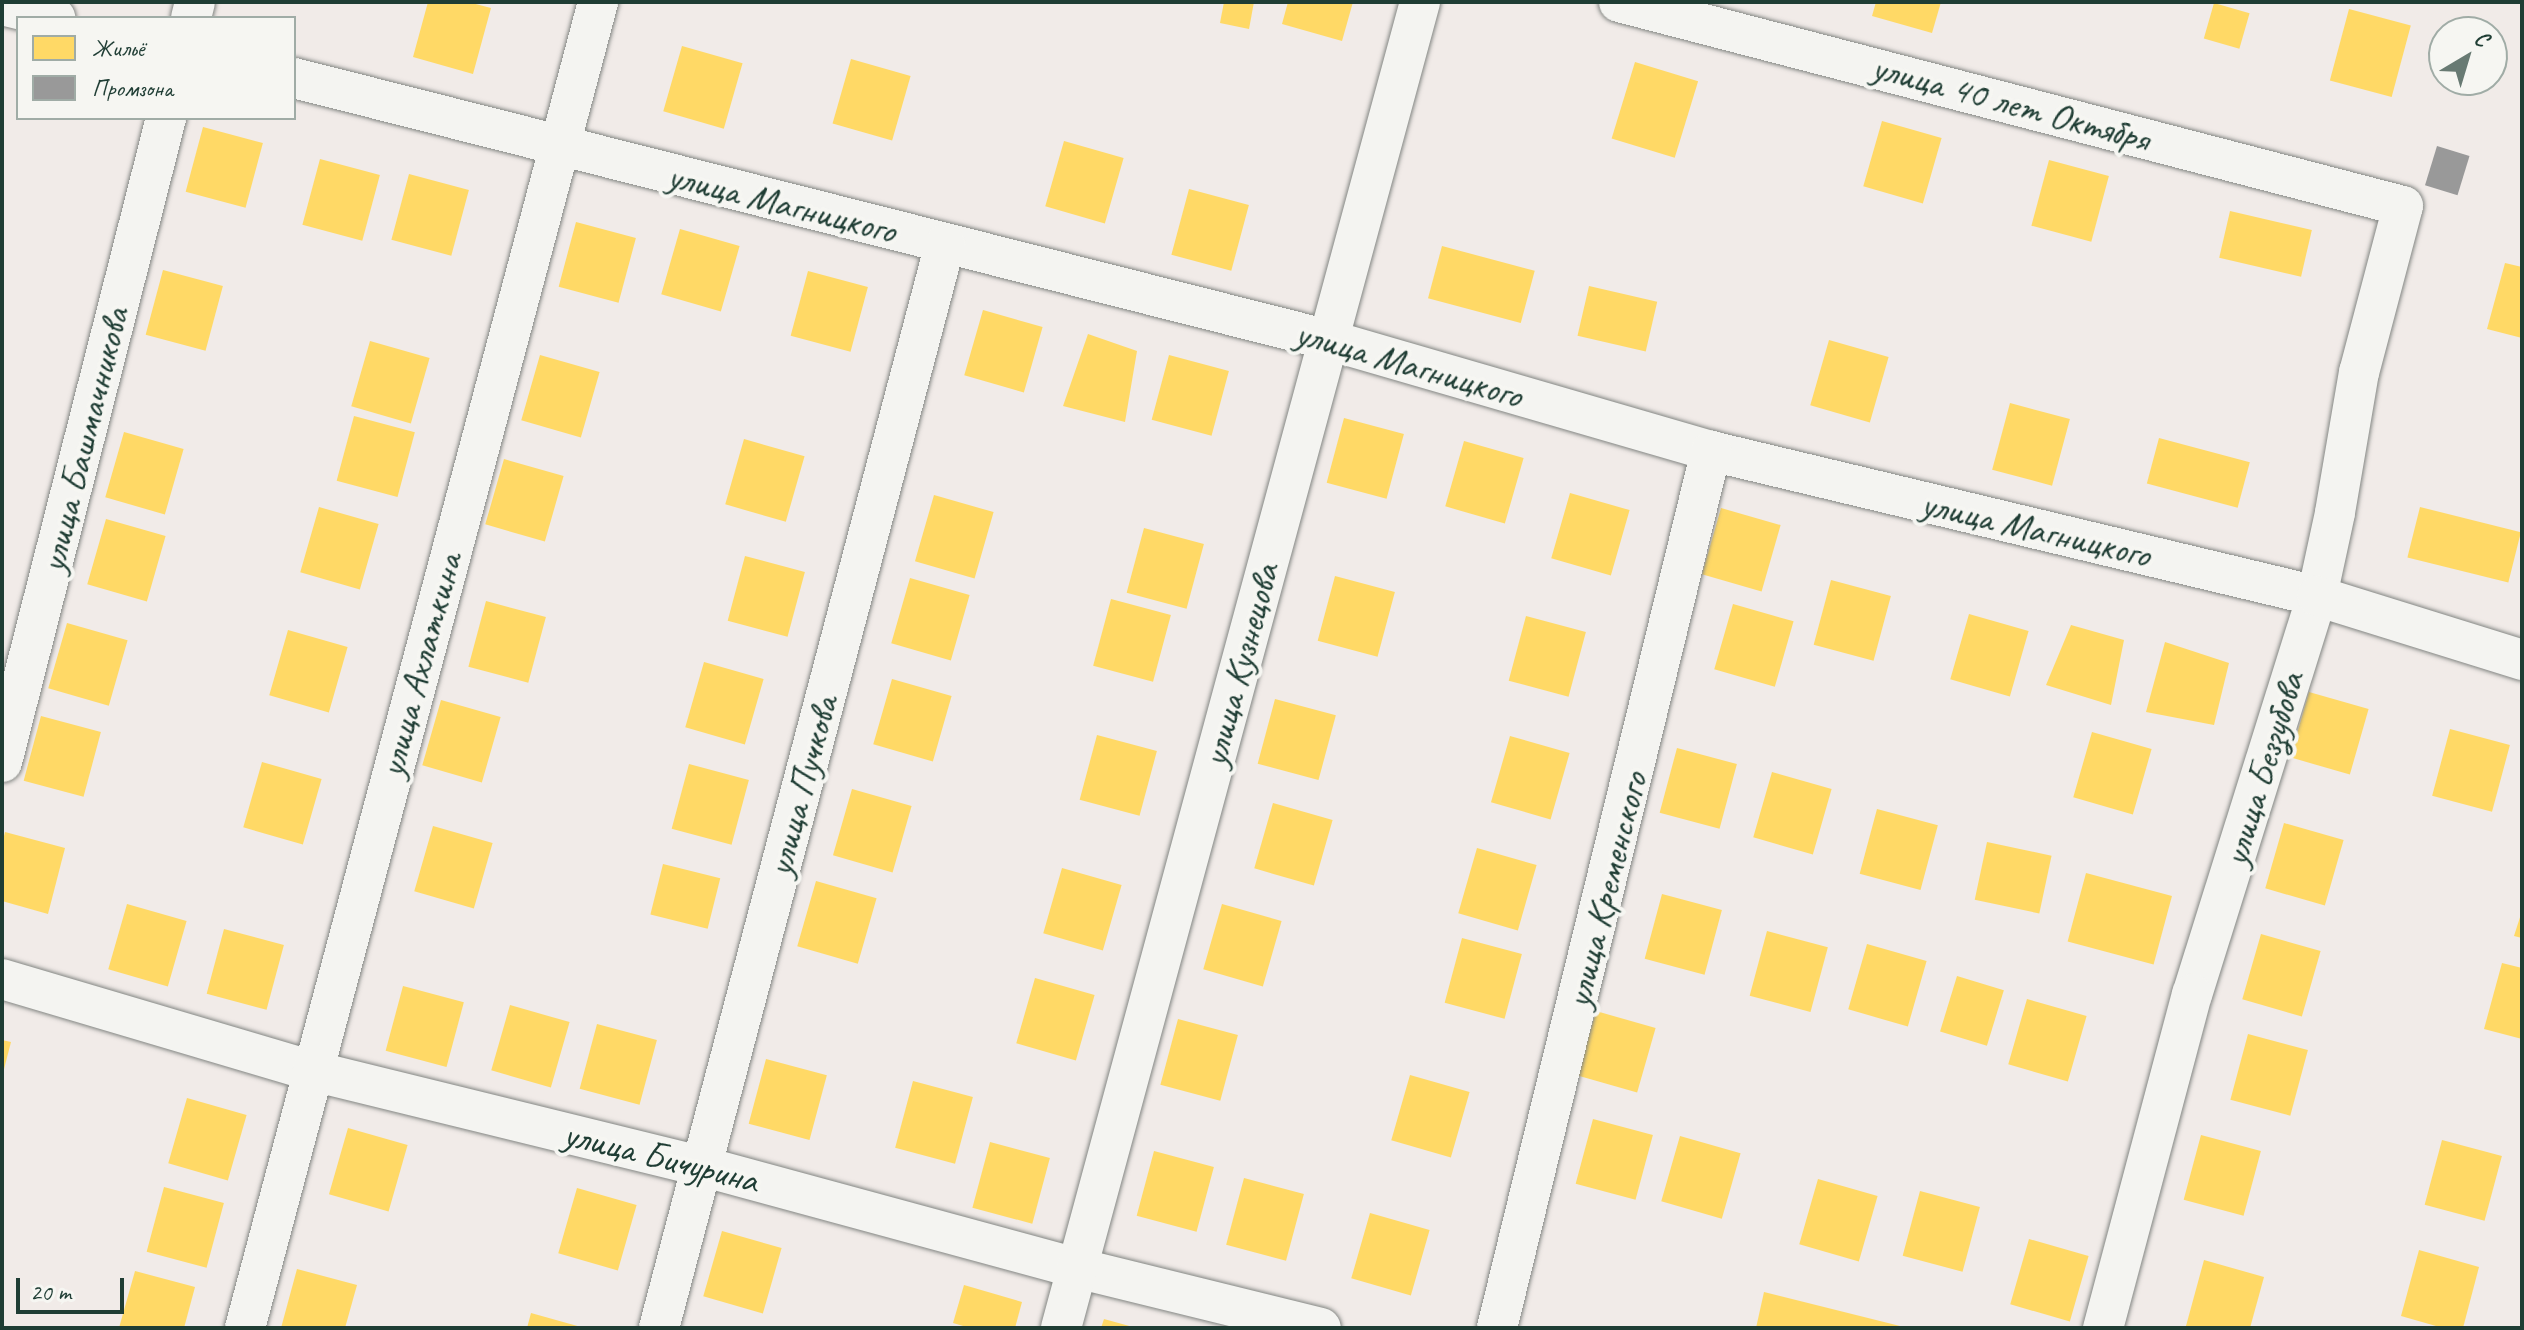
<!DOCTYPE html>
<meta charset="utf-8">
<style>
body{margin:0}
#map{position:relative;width:2524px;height:1330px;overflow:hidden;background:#f1ebe8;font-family:Caveat,sans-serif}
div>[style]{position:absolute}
.homes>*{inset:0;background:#ffd966;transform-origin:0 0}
.industry>*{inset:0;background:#999;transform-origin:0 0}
.roads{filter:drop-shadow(0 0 2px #838683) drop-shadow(0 0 2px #838683)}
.minor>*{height:40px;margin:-20px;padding:0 20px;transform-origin:20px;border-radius:20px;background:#f4f4f1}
span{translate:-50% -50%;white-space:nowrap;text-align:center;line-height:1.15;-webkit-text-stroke:8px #f6f6f2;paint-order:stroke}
.street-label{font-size:38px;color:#1f3d34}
.frame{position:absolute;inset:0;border:4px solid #1f3d34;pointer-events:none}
.legend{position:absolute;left:16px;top:16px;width:280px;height:104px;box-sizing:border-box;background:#f6f6f2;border:2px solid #a0aca6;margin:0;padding:10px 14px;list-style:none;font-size:24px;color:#1f3d34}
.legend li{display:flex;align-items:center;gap:16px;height:40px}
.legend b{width:40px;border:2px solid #a0aca6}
.north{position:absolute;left:2428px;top:16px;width:80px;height:80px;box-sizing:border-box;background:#f6f6f2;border:2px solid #a0aca6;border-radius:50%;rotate:38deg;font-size:22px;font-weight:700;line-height:32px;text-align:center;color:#1f3d34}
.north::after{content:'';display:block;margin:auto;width:28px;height:36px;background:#687a73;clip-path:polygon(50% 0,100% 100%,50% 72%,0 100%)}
.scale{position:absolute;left:16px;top:1278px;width:108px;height:36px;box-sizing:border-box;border:4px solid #1f3d34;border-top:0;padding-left:10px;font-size:24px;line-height:28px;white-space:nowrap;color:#1f3d34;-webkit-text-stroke:6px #f6f6f2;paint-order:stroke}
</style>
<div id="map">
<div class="homes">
<i style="clip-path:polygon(428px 2px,468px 2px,491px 8px,473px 74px,413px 57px)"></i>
<i style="clip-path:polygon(1224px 2px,1254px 2px,1249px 29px,1220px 23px)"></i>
<i style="clip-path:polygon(1288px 2px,1353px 2px,1342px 41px,1282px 24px)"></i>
<i style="clip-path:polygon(1876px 2px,1941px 2px,1932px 33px,1872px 16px)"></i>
<i style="left:2214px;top:3px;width:37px;height:37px;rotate:16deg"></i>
<i style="left:2349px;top:9px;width:64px;height:74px;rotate:15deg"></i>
<i style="left:682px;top:46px;width:63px;height:68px;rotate:16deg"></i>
<i style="left:851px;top:59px;width:62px;height:67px;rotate:16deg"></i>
<i style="left:1635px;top:62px;width:66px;height:80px;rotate:17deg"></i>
<i style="left:1882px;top:121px;width:62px;height:68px;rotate:16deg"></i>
<i style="left:203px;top:127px;width:62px;height:67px;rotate:15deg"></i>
<i style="left:1064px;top:141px;width:62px;height:68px;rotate:16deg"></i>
<i style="left:320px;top:159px;width:62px;height:68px;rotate:15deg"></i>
<i style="left:2049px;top:160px;width:62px;height:68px;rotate:15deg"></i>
<i style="left:409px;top:174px;width:62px;height:68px;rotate:15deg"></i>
<i style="left:1189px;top:189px;width:62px;height:68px;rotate:15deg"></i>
<i style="left:2230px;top:211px;width:84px;height:48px;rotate:13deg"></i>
<i style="left:576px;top:222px;width:62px;height:67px;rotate:15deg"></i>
<i style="left:680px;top:229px;width:62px;height:68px;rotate:16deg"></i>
<i style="left:1442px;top:246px;width:96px;height:54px;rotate:15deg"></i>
<i style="clip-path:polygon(2505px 263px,2522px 267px,2522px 338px,2487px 329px)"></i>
<i style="left:163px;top:270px;width:62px;height:67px;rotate:15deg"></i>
<i style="left:808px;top:271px;width:62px;height:67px;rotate:15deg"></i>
<i style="left:1589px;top:286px;width:70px;height:51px;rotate:13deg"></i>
<i style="left:983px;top:310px;width:62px;height:68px;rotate:16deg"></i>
<i style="clip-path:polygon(1088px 334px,1137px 351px,1125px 422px,1063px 406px)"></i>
<i style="left:1829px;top:340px;width:62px;height:68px;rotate:16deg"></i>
<i style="left:370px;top:341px;width:62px;height:68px;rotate:16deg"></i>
<i style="left:540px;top:355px;width:62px;height:68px;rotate:16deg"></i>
<i style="left:1169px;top:355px;width:62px;height:67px;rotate:15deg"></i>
<i style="left:2010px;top:403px;width:62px;height:69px;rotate:15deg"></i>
<i style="left:354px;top:416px;width:63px;height:67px;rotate:15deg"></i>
<i style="left:1344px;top:418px;width:62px;height:67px;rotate:15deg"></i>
<i style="left:124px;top:432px;width:62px;height:68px;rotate:16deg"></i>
<i style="left:2159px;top:438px;width:94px;height:47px;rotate:15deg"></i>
<i style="left:744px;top:439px;width:63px;height:68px;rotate:16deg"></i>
<i style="left:1464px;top:441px;width:62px;height:68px;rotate:16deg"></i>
<i style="left:504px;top:459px;width:62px;height:68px;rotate:16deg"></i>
<i style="left:1570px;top:493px;width:62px;height:68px;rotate:16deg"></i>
<i style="left:934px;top:495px;width:62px;height:69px;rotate:16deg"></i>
<i style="left:319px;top:507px;width:62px;height:68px;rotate:16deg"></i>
<i style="left:2420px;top:507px;width:104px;height:52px;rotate:14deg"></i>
<i style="left:1721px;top:508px;width:62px;height:69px;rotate:16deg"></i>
<i style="left:106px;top:519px;width:62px;height:68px;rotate:16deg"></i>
<i style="left:1144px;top:528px;width:62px;height:67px;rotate:15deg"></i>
<i style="left:745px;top:556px;width:62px;height:67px;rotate:15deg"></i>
<i style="left:1335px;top:576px;width:62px;height:67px;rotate:15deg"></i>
<i style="left:910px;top:578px;width:62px;height:68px;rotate:16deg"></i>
<i style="left:1831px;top:580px;width:62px;height:67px;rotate:15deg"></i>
<i style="left:1111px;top:599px;width:62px;height:69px;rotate:15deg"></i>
<i style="left:486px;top:601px;width:62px;height:68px;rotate:15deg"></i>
<i style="left:1733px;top:604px;width:63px;height:68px;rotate:16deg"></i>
<i style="left:1969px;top:614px;width:62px;height:68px;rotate:16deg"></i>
<i style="left:1526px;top:616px;width:62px;height:67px;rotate:15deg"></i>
<i style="left:67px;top:623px;width:63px;height:68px;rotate:16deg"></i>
<i style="clip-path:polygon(2071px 625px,2124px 640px,2111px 705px,2046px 685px)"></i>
<i style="left:288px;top:630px;width:62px;height:68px;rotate:16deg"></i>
<i style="clip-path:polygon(2165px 642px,2229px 663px,2214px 725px,2146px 712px)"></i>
<i style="left:704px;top:662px;width:62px;height:68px;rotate:16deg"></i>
<i style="left:892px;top:679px;width:62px;height:68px;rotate:16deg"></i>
<i style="left:2309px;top:692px;width:62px;height:68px;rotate:16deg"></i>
<i style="left:1275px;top:699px;width:63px;height:67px;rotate:15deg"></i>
<i style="left:441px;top:700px;width:62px;height:68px;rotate:16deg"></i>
<i style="left:41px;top:716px;width:62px;height:67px;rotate:15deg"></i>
<i style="left:2450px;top:729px;width:62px;height:69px;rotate:15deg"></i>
<i style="left:2092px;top:732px;width:62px;height:68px;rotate:16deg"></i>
<i style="left:1097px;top:735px;width:62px;height:67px;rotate:15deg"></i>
<i style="left:1510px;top:736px;width:62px;height:69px;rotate:16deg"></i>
<i style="left:1677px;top:748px;width:62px;height:67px;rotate:15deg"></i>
<i style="left:262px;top:762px;width:62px;height:68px;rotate:16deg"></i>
<i style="left:689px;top:764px;width:62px;height:67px;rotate:15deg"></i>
<i style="left:1772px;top:772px;width:62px;height:68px;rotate:16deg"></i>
<i style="left:852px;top:789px;width:62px;height:69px;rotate:16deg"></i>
<i style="left:1273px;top:803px;width:62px;height:68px;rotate:16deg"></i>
<i style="left:1877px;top:809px;width:63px;height:67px;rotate:15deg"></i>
<i style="left:2284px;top:823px;width:62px;height:68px;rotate:16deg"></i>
<i style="left:433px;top:826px;width:62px;height:68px;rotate:16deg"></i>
<i style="clip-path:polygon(5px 832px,65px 848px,48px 914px,2px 901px,2px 844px)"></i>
<i style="left:1987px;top:842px;width:66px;height:59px;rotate:12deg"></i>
<i style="left:1477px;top:848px;width:62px;height:68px;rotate:16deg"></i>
<i style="left:663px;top:864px;width:59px;height:52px;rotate:14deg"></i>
<i style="left:1062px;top:868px;width:62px;height:68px;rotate:16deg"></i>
<i style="left:2086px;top:873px;width:89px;height:71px;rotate:15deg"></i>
<i style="left:816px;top:881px;width:63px;height:68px;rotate:16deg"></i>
<i style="left:1662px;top:894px;width:62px;height:67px;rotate:15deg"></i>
<i style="left:127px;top:904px;width:62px;height:68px;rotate:16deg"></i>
<i style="left:1222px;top:904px;width:62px;height:68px;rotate:16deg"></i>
<i style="clip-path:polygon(2522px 911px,2522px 938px,2514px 936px)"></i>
<i style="left:224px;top:929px;width:62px;height:67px;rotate:15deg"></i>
<i style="left:1767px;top:931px;width:63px;height:67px;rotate:15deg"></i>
<i style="left:2261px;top:934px;width:62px;height:68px;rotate:16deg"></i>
<i style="left:1462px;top:938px;width:62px;height:67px;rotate:15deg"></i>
<i style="left:1867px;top:944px;width:62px;height:68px;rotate:16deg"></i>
<i style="clip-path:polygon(2502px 963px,2522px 968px,2522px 1039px,2484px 1029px)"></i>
<i style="left:1957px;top:976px;width:49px;height:58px;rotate:17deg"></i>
<i style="left:1035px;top:978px;width:62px;height:68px;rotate:16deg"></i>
<i style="left:403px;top:986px;width:63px;height:67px;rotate:15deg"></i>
<i style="left:2027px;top:999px;width:62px;height:68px;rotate:16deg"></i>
<i style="left:510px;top:1005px;width:62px;height:68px;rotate:16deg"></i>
<i style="left:1596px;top:1011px;width:62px;height:67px;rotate:16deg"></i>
<i style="left:1178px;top:1019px;width:62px;height:68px;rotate:15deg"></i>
<i style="left:597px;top:1024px;width:62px;height:67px;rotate:15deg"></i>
<i style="left:2248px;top:1034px;width:62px;height:68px;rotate:15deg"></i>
<i style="clip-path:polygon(2px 1040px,11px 1042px,3px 1073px,2px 1073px)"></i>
<i style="left:766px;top:1059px;width:63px;height:67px;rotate:15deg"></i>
<i style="left:1410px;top:1075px;width:62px;height:68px;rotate:16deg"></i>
<i style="left:913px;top:1081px;width:62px;height:69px;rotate:15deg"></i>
<i style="left:187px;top:1098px;width:62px;height:68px;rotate:16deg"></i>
<i style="left:1593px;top:1119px;width:62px;height:67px;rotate:15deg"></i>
<i style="left:348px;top:1128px;width:62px;height:69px;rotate:16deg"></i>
<i style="left:2201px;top:1135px;width:62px;height:67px;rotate:15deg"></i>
<i style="left:1680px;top:1136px;width:63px;height:68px;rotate:16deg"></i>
<i style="left:2442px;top:1140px;width:62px;height:67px;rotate:15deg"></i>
<i style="left:990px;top:1142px;width:62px;height:68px;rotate:15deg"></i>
<i style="left:1154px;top:1151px;width:62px;height:67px;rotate:15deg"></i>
<i style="left:1244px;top:1178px;width:62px;height:69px;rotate:15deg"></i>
<i style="left:1818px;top:1179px;width:62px;height:68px;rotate:16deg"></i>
<i style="left:164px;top:1187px;width:62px;height:67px;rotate:15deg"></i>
<i style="left:577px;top:1188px;width:62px;height:68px;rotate:16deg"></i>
<i style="left:1920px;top:1191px;width:62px;height:67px;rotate:15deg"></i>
<i style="left:1370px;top:1213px;width:62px;height:68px;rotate:16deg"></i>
<i style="left:722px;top:1231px;width:62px;height:68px;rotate:16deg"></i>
<i style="left:2029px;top:1239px;width:62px;height:68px;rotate:16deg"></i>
<i style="clip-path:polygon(2419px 1250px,2479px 1267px,2463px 1328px,2443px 1328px,2401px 1316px)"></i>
<i style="clip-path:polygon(2204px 1260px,2264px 1277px,2250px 1328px,2186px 1326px)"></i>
<i style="clip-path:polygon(297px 1269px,357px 1285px,345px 1328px,281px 1328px)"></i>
<i style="clip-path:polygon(135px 1271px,195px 1287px,184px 1328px,119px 1328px)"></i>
<i style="clip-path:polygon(964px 1285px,1022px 1302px,1015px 1328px,970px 1328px,953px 1323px)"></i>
<i style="clip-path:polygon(1764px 1292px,1904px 1327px,1904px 1328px,1756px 1328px)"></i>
<i style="clip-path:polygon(531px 1313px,581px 1327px,581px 1328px,527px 1328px)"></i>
<i style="clip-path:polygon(1104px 1319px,1133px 1327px,1133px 1328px,1101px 1328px)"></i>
</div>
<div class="industry">
<i style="left:2437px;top:146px;width:34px;height:41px;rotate:17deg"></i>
</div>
<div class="roads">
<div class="minor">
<i style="left:1619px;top:2px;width:810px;rotate:14.59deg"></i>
<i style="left:2403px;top:206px;width:172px;rotate:104.8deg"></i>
<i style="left:2359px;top:372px;width:143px;rotate:99.7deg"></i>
<i style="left:2335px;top:513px;width:85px;rotate:102.2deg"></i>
<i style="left:2317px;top:596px;width:417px;rotate:107.4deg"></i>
<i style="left:2192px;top:994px;width:346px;rotate:104.9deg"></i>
<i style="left:2px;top:5px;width:55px;rotate:13.8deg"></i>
<i style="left:191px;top:18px;width:16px;rotate:-76deg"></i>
<i style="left:294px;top:78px;width:1068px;rotate:14.21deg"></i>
<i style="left:1329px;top:340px;width:398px;rotate:16.2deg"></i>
<i style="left:1711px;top:451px;width:623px;rotate:13.46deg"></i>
<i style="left:2317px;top:596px;width:215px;rotate:17.3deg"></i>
<i style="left:2px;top:762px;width:665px;rotate:-75.71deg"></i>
<i style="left:2px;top:979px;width:324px;rotate:16.5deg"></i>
<i style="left:313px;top:1071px;width:399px;rotate:13.8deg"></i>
<i style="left:701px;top:1166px;width:390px;rotate:15.2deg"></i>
<i style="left:1077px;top:1268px;width:251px;rotate:13.8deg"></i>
<i style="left:245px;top:1328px;width:1372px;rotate:-75.09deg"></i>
<i style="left:659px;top:1328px;width:1121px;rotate:-75.22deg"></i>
<i style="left:1061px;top:1328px;width:1374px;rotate:-74.85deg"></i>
<i style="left:1497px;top:1328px;width:903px;rotate:-76.29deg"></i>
</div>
</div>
<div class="street-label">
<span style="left:2011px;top:103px;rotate:15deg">улица 40 лет Октября</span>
<span style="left:782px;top:203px;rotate:14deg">улица Магницкого</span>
<span style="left:1409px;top:364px;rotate:16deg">улица Магницкого</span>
<span style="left:84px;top:440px;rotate:-76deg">улица Башмачникова</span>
<span style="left:2036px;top:529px;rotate:13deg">улица Магницкого</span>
<span style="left:420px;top:665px;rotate:-75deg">улица Ахлаткина</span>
<span style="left:1240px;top:665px;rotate:-75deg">улица Кузнецова</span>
<span style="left:2263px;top:769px;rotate:-73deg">улица Беззубова</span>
<span style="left:802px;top:786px;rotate:-75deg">улица Пучкова</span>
<span style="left:1606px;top:890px;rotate:-76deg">улица Кременского</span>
<span style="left:661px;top:1157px;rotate:14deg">улица Бичурина</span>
</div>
<div class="frame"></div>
<ul class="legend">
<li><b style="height:22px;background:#ffd966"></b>Жильё</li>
<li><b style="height:22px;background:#999"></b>Промзона</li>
</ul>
<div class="north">С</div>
<div class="scale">20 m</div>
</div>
